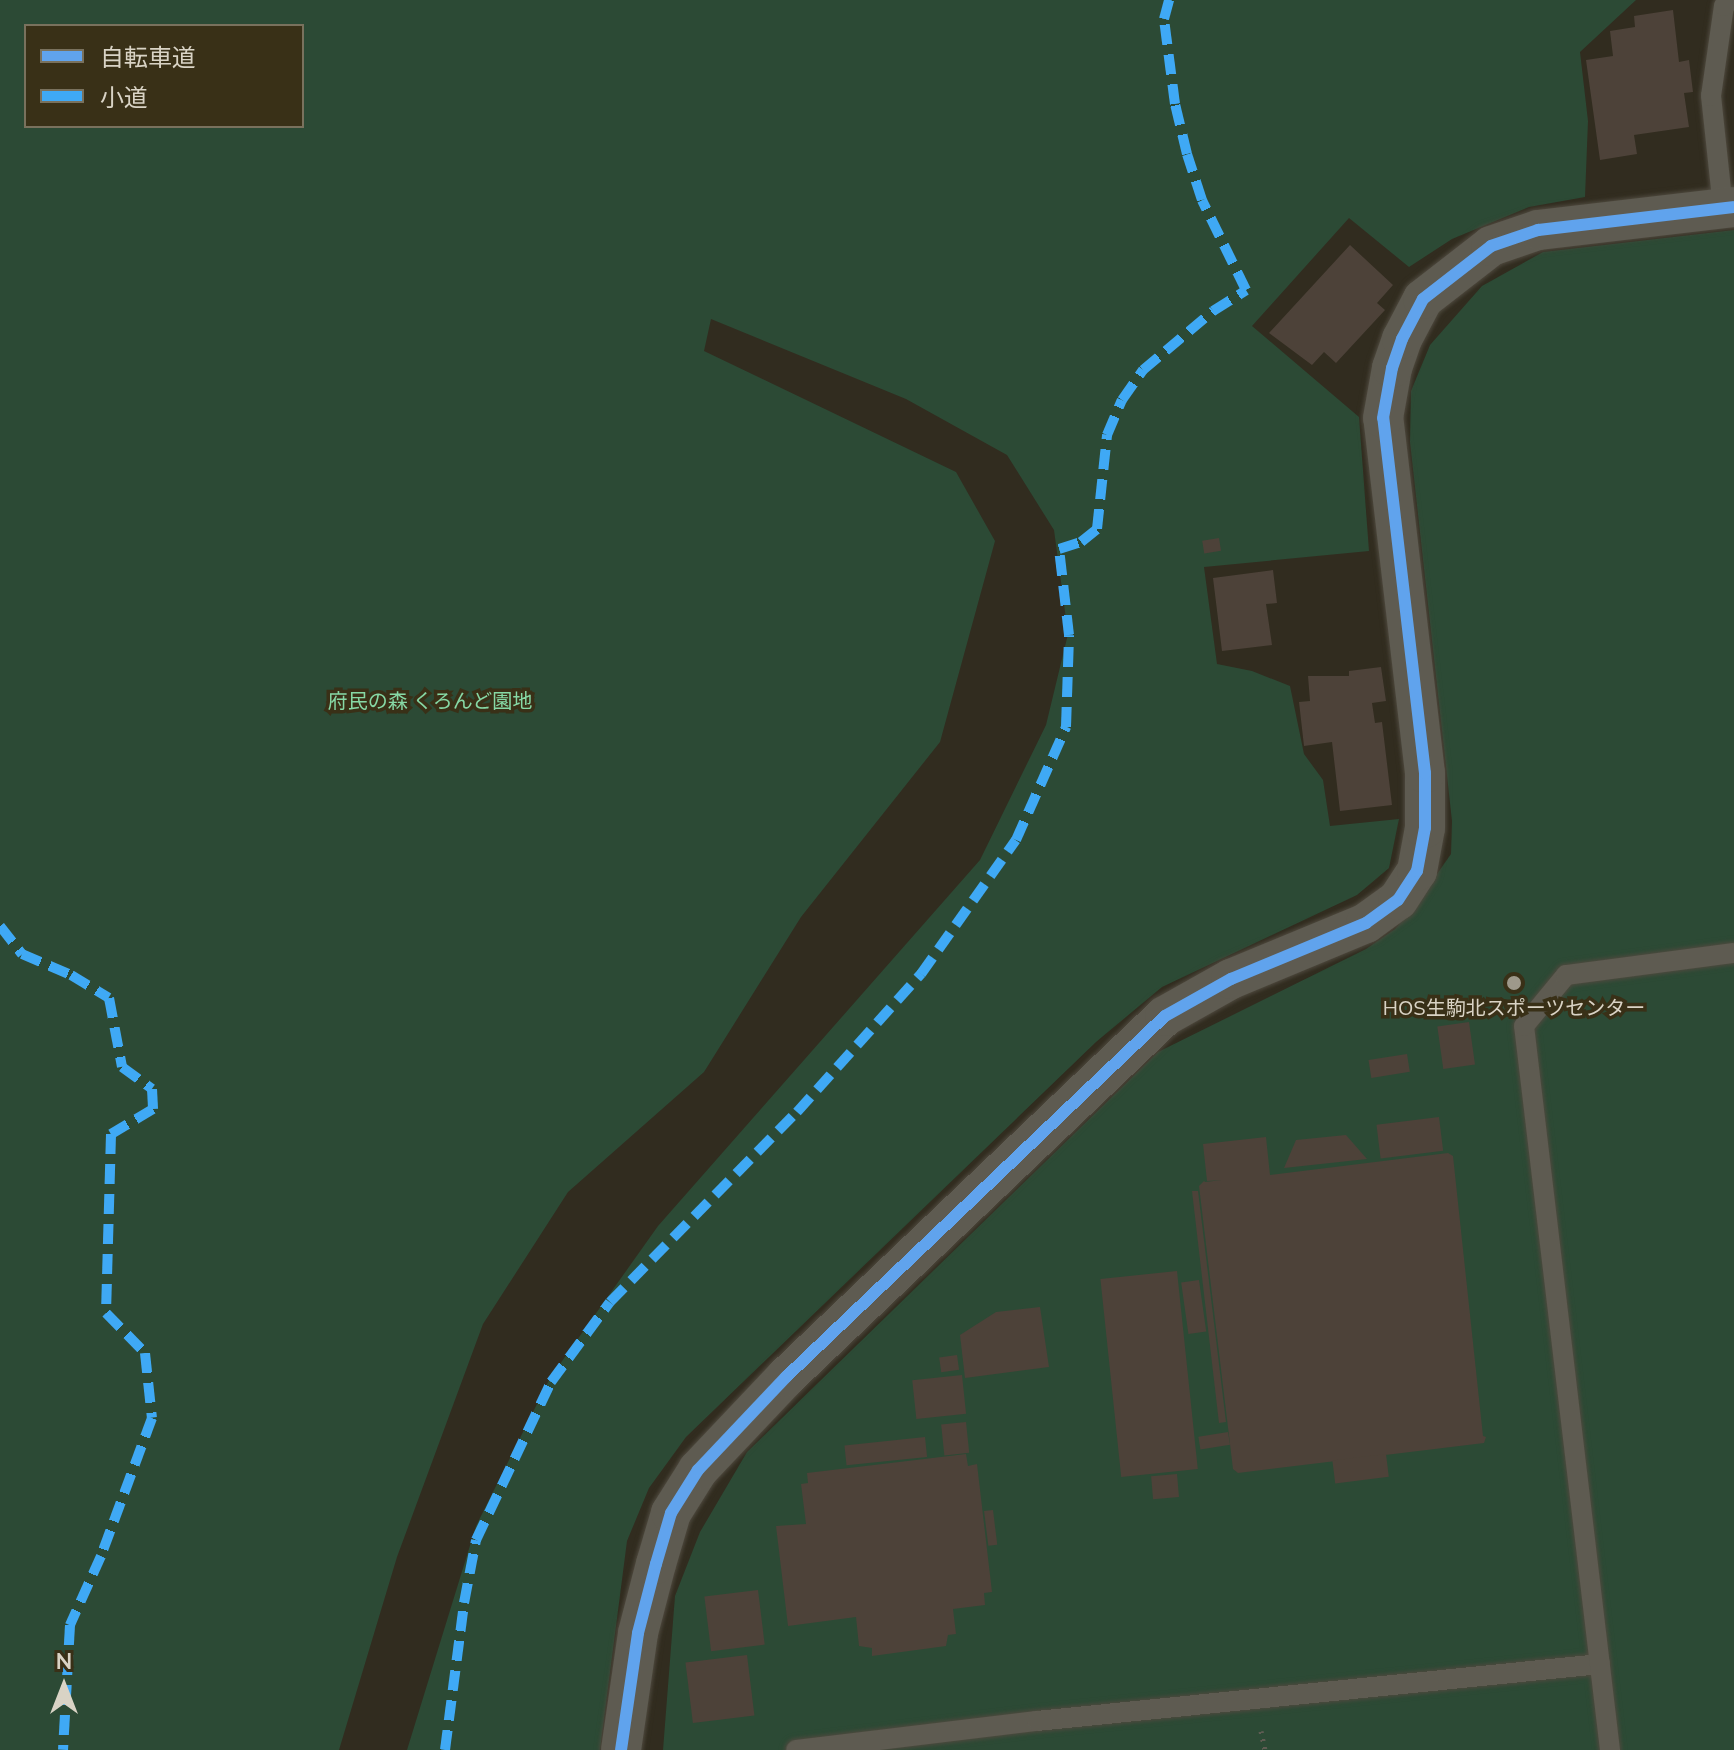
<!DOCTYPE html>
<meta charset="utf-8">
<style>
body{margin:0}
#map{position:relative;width:1734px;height:1750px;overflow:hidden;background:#312c1f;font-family:"Nunito Sans","Noto Sans JP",sans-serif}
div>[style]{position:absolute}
.green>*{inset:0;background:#2c4a35}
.building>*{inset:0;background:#4d4239;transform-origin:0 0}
.path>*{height:5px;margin-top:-2.5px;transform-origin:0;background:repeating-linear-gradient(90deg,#5f5c53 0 2px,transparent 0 8px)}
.roads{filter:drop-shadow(0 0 2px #4e493e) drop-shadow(0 0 2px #4e493e)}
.service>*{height:20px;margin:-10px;padding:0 10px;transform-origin:10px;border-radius:10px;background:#5e5b51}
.minor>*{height:40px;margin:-20px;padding:0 20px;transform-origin:20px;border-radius:20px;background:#5e5b51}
.quiet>*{height:10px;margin-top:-5px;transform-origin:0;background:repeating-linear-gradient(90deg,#3fa9f5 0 20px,transparent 0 30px)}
.cycleway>*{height:12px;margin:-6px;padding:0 6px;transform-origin:6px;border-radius:6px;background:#60a3ed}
.dots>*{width:22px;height:22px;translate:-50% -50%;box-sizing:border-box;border:4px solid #393017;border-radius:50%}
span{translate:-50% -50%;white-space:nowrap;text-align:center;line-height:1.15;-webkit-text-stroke:7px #393017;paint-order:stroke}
.park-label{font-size:20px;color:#86d8a5}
.poi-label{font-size:20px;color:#d9d3c5}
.legend{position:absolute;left:24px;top:24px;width:280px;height:104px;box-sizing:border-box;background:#393017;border:2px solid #79715d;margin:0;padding:10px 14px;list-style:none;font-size:24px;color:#d9d3c5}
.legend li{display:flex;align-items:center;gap:16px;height:40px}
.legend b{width:40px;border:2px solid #79715d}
.north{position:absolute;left:24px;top:1646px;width:80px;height:80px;-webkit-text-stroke:6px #393017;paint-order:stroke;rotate:0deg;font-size:22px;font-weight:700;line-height:32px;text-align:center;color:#d9d3c5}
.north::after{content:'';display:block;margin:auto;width:28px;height:36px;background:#d9d3c5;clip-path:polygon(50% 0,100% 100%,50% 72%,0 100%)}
</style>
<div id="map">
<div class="green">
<i style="clip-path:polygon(evenodd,0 0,1636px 0,1580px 52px,1588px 121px,1585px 197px,1529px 207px,1452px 239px,1409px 267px,1349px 218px,1252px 326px,1359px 417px,1369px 551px,1204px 567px,1217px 664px,1252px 671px,1290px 686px,1304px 754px,1323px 780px,1330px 826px,1399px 819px,1389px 868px,1357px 895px,1162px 987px,1096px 1042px,686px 1437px,649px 1488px,627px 1541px,600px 1750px,407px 1750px,476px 1526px,550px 1378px,658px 1226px,980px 860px,1046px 725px,1068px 634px,1054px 530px,1007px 455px,906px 399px,711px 319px,704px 351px,956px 472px,995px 541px,940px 742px,801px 917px,704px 1072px,568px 1192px,483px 1324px,397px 1557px,339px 1750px,0 1750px,0 0,26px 26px,302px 26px,302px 126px,26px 126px,26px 26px)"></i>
<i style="clip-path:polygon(1734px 230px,1734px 1750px,663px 1750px,675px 1596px,700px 1532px,747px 1452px,1158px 1052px,1366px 949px,1395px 929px,1411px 911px,1451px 854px,1452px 821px,1410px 442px,1411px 391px,1430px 345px,1482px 286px,1543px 252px)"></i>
</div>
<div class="building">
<i style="clip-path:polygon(1673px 10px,1679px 62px,1689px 60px,1693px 92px,1684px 93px,1689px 127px,1634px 135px,1637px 154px,1600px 160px,1586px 60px,1613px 56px,1610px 31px,1635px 27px,1634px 16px)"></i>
<i style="clip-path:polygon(1350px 245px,1393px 285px,1377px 303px,1385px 310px,1336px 363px,1324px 352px,1312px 365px,1269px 333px)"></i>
<i style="left:1219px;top:538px;width:13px;height:17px;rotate:81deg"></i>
<i style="clip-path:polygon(1273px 570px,1277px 603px,1266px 604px,1272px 645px,1222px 651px,1213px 578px)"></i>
<i style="clip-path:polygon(1381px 667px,1386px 701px,1372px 703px,1375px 723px,1382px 722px,1392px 805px,1340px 811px,1332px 742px,1304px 746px,1299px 702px,1310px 701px,1308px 676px,1349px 676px,1349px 671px)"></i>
<i style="left:1469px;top:1022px;width:43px;height:32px;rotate:82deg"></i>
<i style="left:1407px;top:1054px;width:18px;height:39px;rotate:81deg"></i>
<i style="left:1439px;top:1117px;width:34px;height:63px;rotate:83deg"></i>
<i style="clip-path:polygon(1346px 1135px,1367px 1159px,1284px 1168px,1296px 1140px)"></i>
<i style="clip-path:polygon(1266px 1137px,1270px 1175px,1448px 1153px,1453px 1156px,1483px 1436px,1486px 1437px,1484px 1443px,1238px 1473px,1233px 1469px,1199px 1186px,1204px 1181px,1205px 1182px,1222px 1180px,1207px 1181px,1203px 1144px)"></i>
<i style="clip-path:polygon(1192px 1191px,1198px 1191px,1226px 1422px,1219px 1423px)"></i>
<i style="left:1177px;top:1271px;width:199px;height:77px;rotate:84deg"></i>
<i style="left:1199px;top:1280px;width:52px;height:18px;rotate:82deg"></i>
<i style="clip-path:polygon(1040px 1307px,1049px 1367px,965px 1378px,960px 1335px,996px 1312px)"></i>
<i style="left:957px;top:1355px;width:15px;height:18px;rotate:82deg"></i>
<i style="left:962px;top:1375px;width:39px;height:50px;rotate:84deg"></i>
<i style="left:966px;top:1422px;width:31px;height:25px;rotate:84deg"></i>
<i style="left:1228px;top:1432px;width:13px;height:30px;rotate:81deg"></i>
<i style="left:925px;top:1437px;width:20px;height:81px;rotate:84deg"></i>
<i style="clip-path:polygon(966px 1454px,968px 1466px,977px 1464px,992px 1592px,984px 1593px,985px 1605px,953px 1609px,956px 1634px,948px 1635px,946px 1646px,872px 1656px,872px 1648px,859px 1646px,856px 1617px,788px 1626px,776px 1526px,806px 1524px,801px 1484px,808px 1483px,807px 1473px)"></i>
<i style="left:1386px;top:1454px;width:23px;height:54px;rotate:83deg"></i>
<i style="left:1177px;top:1474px;width:23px;height:26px;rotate:85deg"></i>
<i style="left:993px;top:1510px;width:35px;height:9px;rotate:83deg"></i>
<i style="left:758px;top:1590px;width:55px;height:54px;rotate:83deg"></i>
<i style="left:747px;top:1655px;width:61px;height:62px;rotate:83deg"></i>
</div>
<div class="path">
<i style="left:1261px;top:1731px;width:19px;rotate:78deg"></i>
</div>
<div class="roads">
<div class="service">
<i style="left:1723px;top:208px;width:113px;rotate:-96.1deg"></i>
<i style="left:1711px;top:96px;width:91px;rotate:-81.8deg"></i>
<i style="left:1724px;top:6px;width:8px;rotate:-45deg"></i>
<i style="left:796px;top:1750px;width:243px;rotate:-6.9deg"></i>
<i style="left:1037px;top:1721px;width:566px;rotate:-5.78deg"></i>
<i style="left:1610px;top:1750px;width:729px;rotate:-96.77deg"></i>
<i style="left:1524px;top:1026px;width:66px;rotate:-50.5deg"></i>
<i style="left:1566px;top:975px;width:169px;rotate:-7.5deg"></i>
</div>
<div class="minor">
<i style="left:621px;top:1750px;width:118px;rotate:-81.7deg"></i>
<i style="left:638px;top:1633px;width:71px;rotate:-75.4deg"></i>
<i style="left:656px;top:1564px;width:53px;rotate:-73.6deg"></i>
<i style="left:671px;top:1513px;width:51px;rotate:-57.9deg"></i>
<i style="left:698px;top:1470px;width:128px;rotate:-46.6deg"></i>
<i style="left:786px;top:1377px;width:523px;rotate:-43.61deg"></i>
<i style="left:1165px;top:1016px;width:76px;rotate:-29.3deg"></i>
<i style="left:1231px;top:979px;width:146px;rotate:-22.5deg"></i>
<i style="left:1366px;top:923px;width:39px;rotate:-36deg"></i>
<i style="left:1398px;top:900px;width:35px;rotate:-57deg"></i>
<i style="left:1417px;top:871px;width:44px;rotate:-79.5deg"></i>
<i style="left:1425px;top:828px;width:55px;rotate:-90deg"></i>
<i style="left:1425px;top:773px;width:357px;rotate:-96.7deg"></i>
<i style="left:1383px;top:418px;width:51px;rotate:-79.8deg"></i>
<i style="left:1392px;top:368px;width:31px;rotate:-71deg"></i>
<i style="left:1402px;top:339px;width:45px;rotate:-62.3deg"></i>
<i style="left:1423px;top:299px;width:86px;rotate:-37.9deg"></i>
<i style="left:1491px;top:246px;width:50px;rotate:-18.8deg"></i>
<i style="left:1538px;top:230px;width:197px;rotate:-6.7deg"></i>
</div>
</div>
<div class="quiet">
<i style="left:0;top:926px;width:36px;rotate:52deg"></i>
<i style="left:22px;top:954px;width:53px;rotate:23.2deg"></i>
<i style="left:71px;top:975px;width:44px;rotate:31.2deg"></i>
<i style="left:109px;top:998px;width:70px;rotate:79.3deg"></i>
<i style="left:122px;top:1067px;width:37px;rotate:36deg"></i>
<i style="left:152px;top:1089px;width:20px;rotate:87deg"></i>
<i style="left:153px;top:1109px;width:49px;rotate:149.2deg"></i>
<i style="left:111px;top:1134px;width:179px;rotate:91.6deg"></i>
<i style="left:106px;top:1313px;width:56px;rotate:45.7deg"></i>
<i style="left:145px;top:1353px;width:65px;rotate:83.9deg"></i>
<i style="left:152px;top:1418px;width:147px;rotate:110.3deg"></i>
<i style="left:101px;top:1556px;width:76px;rotate:114.2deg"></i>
<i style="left:70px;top:1625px;width:125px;rotate:93.2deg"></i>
<i style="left:445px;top:1750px;width:148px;rotate:-82.6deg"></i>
<i style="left:464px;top:1603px;width:64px;rotate:-79.2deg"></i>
<i style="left:476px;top:1540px;width:175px;rotate:-64.6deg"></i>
<i style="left:551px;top:1382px;width:99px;rotate:-53.6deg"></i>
<i style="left:610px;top:1302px;width:267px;rotate:-45.5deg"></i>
<i style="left:797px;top:1112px;width:186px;rotate:-48.1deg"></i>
<i style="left:921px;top:974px;width:164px;rotate:-54.7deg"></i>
<i style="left:1016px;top:840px;width:124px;rotate:-66.1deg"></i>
<i style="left:1066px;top:727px;width:92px;rotate:-88.1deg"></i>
<i style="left:1069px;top:635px;width:87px;rotate:-96.6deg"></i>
<i style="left:1059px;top:549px;width:23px;rotate:-18deg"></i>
<i style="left:1081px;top:542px;width:21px;rotate:-39deg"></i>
<i style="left:1097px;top:529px;width:95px;rotate:-83.9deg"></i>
<i style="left:1107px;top:435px;width:38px;rotate:-67deg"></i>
<i style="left:1122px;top:400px;width:37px;rotate:-55deg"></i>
<i style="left:1143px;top:370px;width:92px;rotate:-40.1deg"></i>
<i style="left:1213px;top:311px;width:39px;rotate:-32deg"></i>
<i style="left:1246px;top:290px;width:100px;rotate:-116.1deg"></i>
<i style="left:1202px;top:200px;width:48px;rotate:-108.1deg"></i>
<i style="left:1187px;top:154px;width:51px;rotate:-103.5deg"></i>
<i style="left:1175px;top:104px;width:86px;rotate:-97.4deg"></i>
<i style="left:1164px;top:19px;width:20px;rotate:-75deg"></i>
</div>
<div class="cycleway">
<i style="left:621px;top:1750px;width:118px;rotate:-81.7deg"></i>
<i style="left:638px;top:1633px;width:71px;rotate:-75.4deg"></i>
<i style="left:656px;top:1564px;width:53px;rotate:-73.6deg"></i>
<i style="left:671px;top:1513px;width:51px;rotate:-57.9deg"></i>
<i style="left:698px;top:1470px;width:128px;rotate:-46.6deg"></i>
<i style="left:786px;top:1377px;width:523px;rotate:-43.61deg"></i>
<i style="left:1165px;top:1016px;width:76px;rotate:-29.3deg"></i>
<i style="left:1231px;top:979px;width:146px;rotate:-22.5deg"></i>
<i style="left:1366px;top:923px;width:39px;rotate:-36deg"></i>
<i style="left:1398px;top:900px;width:35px;rotate:-57deg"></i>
<i style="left:1417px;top:871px;width:44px;rotate:-79.5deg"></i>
<i style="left:1425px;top:828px;width:55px;rotate:-90deg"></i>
<i style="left:1425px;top:773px;width:357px;rotate:-96.7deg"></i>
<i style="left:1383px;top:418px;width:51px;rotate:-79.8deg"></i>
<i style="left:1392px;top:368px;width:31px;rotate:-71deg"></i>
<i style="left:1402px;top:339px;width:45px;rotate:-62.3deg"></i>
<i style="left:1423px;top:299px;width:86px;rotate:-37.9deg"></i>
<i style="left:1491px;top:246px;width:50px;rotate:-18.8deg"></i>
<i style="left:1538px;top:230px;width:197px;rotate:-6.7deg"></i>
</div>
<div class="dots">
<i style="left:1514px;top:983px;background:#9e998b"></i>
</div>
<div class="park-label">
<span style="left:430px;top:701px">府民の森 くろんど園地</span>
</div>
<div class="poi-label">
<span style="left:1514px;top:1008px">HOS生駒北スポーツセンター</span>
</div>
<ul class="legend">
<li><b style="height:10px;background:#60a3ed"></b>自転車道</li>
<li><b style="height:10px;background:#3fa9f5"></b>小道</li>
</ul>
<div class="north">N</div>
</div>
